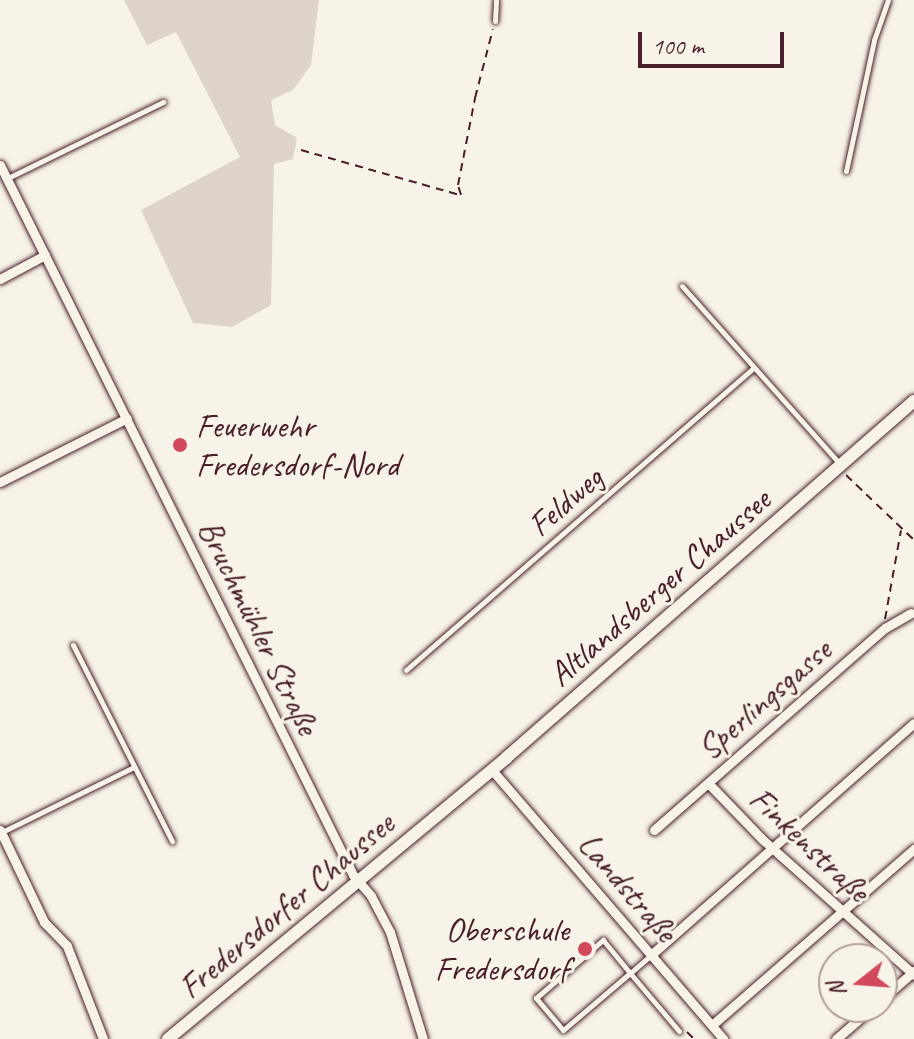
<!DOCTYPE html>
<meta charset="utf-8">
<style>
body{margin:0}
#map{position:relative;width:914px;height:1039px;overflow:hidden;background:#f7f3e8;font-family:Caveat,sans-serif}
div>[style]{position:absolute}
.green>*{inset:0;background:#ded4cc}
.path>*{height:2px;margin-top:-1px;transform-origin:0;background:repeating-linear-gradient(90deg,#4a1f2b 0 8px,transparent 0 14px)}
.roads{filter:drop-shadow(0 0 2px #4a1f2b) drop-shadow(0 0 2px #4a1f2b)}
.service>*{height:5px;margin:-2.5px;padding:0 2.5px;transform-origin:2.5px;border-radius:2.5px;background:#f7f3e8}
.minor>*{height:9px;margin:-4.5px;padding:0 4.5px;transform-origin:4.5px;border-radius:4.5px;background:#f7f3e8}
.secondary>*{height:12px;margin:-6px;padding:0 6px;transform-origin:6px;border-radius:6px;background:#f7f3e8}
.dots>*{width:22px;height:22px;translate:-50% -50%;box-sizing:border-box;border:4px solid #f7f3e8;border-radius:50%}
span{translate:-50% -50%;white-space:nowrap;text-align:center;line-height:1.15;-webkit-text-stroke:6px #f7f3e8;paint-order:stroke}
.poi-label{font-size:34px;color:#4a1f2b}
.left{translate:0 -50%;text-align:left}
.right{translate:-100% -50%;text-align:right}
.street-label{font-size:34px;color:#4a1f2b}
.north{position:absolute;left:818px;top:943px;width:80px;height:80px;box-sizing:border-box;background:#f7f3e8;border:2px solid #b29e9c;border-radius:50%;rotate:253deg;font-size:22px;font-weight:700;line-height:32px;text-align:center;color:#4a1f2b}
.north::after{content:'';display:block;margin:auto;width:28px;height:36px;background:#d1495b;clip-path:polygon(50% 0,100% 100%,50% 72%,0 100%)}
.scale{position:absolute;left:638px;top:32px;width:146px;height:36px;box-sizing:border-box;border:4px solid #4a1f2b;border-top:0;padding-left:10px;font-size:24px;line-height:28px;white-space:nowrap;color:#4a1f2b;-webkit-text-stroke:6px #f7f3e8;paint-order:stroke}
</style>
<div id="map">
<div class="green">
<i style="clip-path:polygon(124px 0,319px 0,311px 65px,293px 90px,271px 100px,275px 125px,297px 138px,293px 159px,274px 164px,271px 305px,232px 327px,193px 323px,141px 210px,240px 157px,176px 32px,147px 45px)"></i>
</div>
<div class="path">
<i style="left:301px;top:150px;width:165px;rotate:15.8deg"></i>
<i style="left:461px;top:195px;width:10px;rotate:-107deg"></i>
<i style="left:458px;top:185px;width:89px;rotate:-78.9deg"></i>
<i style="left:475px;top:98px;width:71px;rotate:-75.4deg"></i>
<i style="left:846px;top:475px;width:94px;rotate:43.7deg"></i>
<i style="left:885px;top:619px;width:90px;rotate:-79.8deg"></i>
<i style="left:687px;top:1032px;width:10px;rotate:45deg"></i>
</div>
<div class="roads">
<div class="service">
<i style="left:495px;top:21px;width:21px;rotate:-87deg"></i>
<i style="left:846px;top:171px;width:134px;rotate:-77.9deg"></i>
<i style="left:874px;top:40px;width:42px;rotate:-70.7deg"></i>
<i style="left:8px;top:178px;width:173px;rotate:-26.1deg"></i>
<i style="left:682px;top:286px;width:239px;rotate:48.4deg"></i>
<i style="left:73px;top:645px;width:220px;rotate:63.2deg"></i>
<i style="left:406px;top:670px;width:461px;rotate:-41deg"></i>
<i style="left:2px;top:832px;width:147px;rotate:-26.2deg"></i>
<i style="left:651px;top:955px;width:28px;rotate:139deg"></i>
<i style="left:630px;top:973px;width:88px;rotate:139.6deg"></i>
<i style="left:563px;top:1030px;width:42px;rotate:-130.2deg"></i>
<i style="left:536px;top:998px;width:89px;rotate:-40.9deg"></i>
<i style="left:603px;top:940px;width:43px;rotate:50.7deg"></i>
<i style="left:630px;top:973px;width:76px;rotate:49.8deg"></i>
</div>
<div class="minor">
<i style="left:0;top:165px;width:793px;rotate:63.56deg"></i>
<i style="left:353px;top:875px;width:28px;rotate:49deg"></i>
<i style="left:371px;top:896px;width:41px;rotate:62.2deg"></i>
<i style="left:390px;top:932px;width:112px;rotate:72.9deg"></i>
<i style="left:0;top:279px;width:51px;rotate:-28.1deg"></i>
<i style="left:0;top:482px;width:142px;rotate:-26.7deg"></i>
<i style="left:492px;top:770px;width:355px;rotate:49.3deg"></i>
<i style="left:708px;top:783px;width:78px;rotate:46deg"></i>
<i style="left:762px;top:839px;width:204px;rotate:41.8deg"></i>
<i style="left:0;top:830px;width:102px;rotate:64.4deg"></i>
<i style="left:44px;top:922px;width:33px;rotate:46deg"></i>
<i style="left:67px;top:946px;width:100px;rotate:68.8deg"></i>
<i style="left:654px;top:830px;width:307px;rotate:-41.2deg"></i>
<i style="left:885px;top:628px;width:30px;rotate:-30deg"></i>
<i style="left:652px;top:954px;width:349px;rotate:-41.4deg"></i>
<i style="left:882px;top:999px;width:43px;rotate:-41.2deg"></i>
<i style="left:712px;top:1025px;width:268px;rotate:-41.1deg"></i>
<i style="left:836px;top:1039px;width:49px;rotate:-40.9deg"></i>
</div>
<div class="secondary">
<i style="left:168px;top:1039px;width:440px;rotate:-39.7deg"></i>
<i style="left:506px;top:758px;width:542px;rotate:-41.19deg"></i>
</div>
</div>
<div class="dots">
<i style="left:180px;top:445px;background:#d1495b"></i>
<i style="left:585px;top:949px;background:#d1495b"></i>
</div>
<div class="poi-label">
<span class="left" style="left:196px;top:445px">Feuerwehr<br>Fredersdorf-Nord</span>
<span class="right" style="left:569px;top:949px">Oberschule<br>Fredersdorf</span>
</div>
<div class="street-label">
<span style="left:565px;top:501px;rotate:-41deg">Feldweg</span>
<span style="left:659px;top:587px;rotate:-41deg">Altlandsberger Chaussee</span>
<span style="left:259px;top:627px;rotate:64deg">Bruchmühler Straße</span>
<span style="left:764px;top:699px;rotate:-41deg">Sperlingsgasse</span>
<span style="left:810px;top:844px;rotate:43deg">Finkenstraße</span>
<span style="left:628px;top:887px;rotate:49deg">Landstraße</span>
<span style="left:286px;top:905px;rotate:-40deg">Fredersdorfer Chaussee</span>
</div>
<div class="north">N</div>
<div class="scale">100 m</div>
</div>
